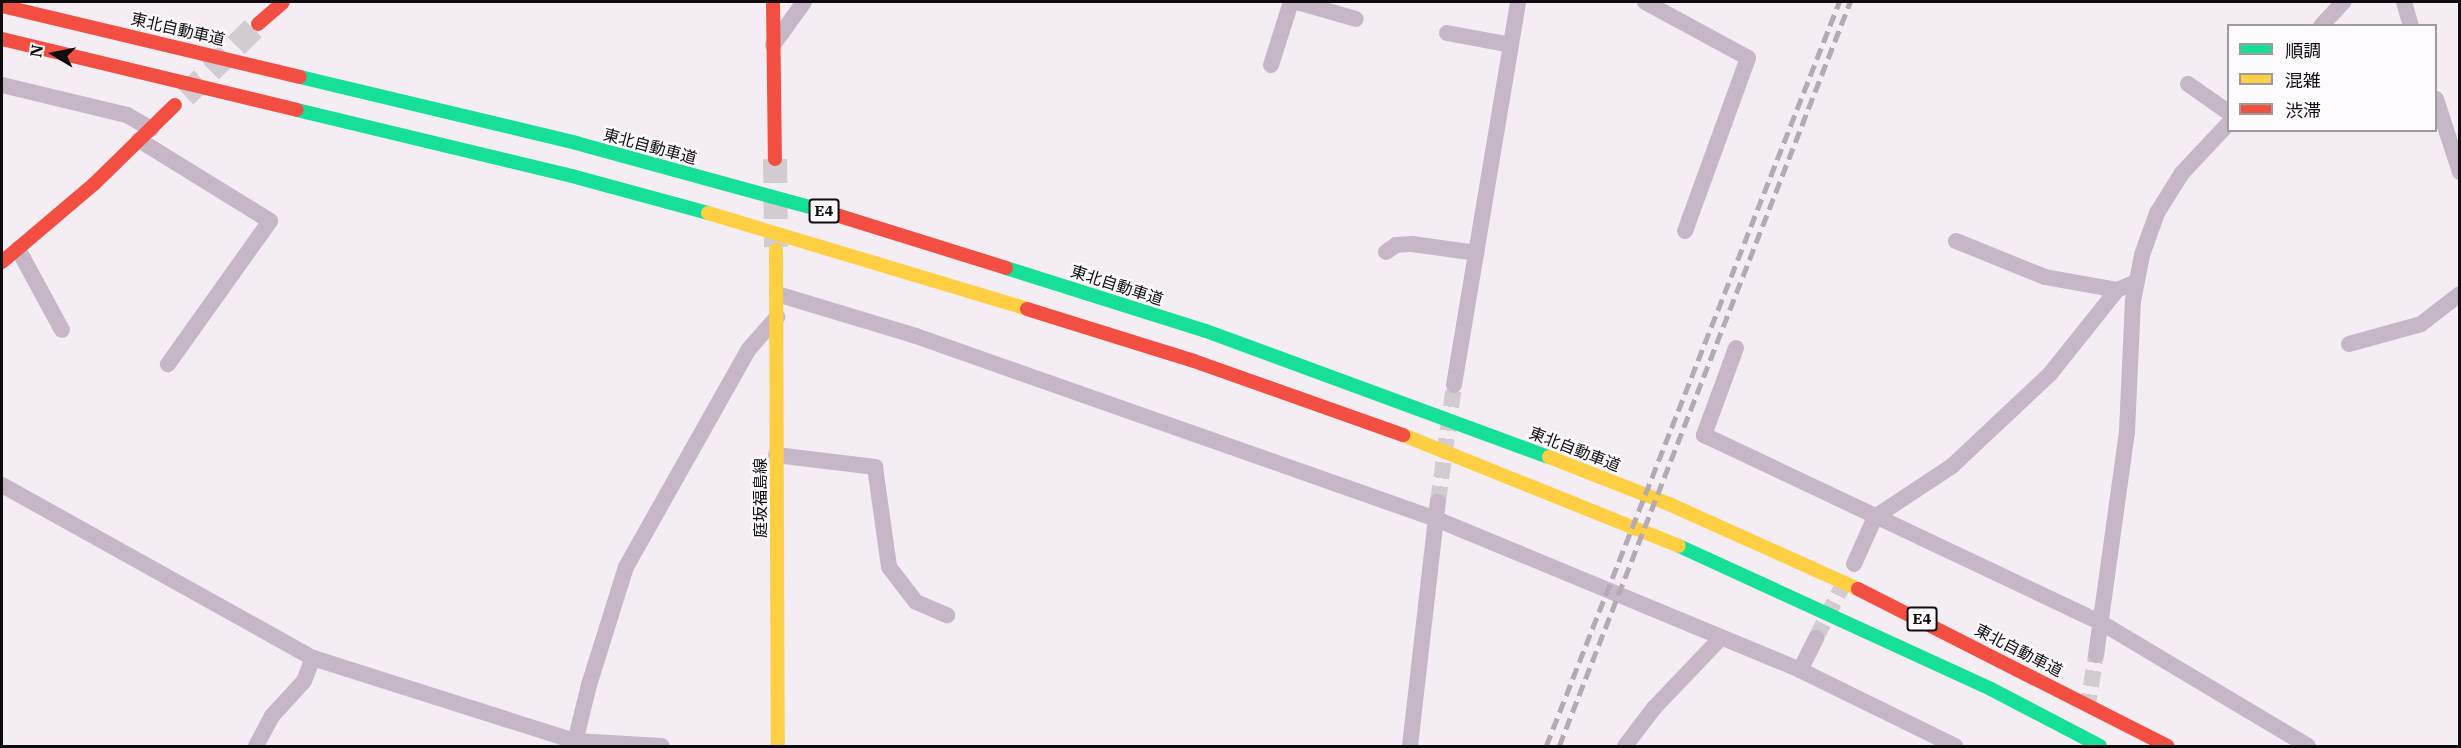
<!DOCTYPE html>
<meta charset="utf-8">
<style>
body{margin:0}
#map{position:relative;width:2461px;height:748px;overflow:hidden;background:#f4edf4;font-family:"IBM Plex Serif","Noto Sans JP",serif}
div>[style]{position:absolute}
.street-tunnel>*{height:16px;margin-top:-8px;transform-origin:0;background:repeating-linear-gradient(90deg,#d2cbd2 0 16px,transparent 0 24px)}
.secondary-tunnel>*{height:24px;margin-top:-12px;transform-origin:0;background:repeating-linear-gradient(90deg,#d2cbd2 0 24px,transparent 0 36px)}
.street>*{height:16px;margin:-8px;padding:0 8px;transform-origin:8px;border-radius:8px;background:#c5b7c5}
.fast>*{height:14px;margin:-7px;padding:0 7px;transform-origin:7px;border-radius:7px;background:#16e098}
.slow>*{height:14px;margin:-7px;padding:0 7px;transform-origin:7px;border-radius:7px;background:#ffcf43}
.jam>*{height:14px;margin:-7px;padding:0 7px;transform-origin:7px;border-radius:7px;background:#f24e42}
.rail>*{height:4.5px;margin-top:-2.25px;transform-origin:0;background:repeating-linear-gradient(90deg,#b3aab3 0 12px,transparent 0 18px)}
span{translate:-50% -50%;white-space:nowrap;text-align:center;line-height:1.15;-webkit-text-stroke:4.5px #fefbfe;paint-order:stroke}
.shield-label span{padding:2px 4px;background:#fefbfe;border:2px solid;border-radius:4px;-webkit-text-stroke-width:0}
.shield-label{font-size:15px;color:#0f0c10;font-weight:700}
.street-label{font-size:16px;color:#0f0c10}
.frame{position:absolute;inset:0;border:3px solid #0f0c10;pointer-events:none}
.legend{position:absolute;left:2227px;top:24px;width:210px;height:108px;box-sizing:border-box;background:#fefbfe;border:2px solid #9e9b9f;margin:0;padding:8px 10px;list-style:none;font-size:18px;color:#0f0c10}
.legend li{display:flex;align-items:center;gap:12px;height:30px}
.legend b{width:30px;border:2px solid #9e9b9f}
.north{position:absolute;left:24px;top:24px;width:60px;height:60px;-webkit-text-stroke:4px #fefbfe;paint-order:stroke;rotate:280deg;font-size:16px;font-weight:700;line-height:24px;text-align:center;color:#0f0c10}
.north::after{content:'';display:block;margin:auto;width:21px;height:27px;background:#0f0c10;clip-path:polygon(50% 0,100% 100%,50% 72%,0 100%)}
</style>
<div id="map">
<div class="street-tunnel">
<i style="left:1438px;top:502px;width:118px;rotate:-82.2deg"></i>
<i style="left:1816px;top:638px;width:71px;rotate:-63.1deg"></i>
<i style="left:2087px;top:710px;width:56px;rotate:-80.7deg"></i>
</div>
<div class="secondary-tunnel">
<i style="left:185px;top:96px;width:103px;rotate:-44.6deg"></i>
<i style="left:775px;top:159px;width:88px;rotate:89.3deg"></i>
</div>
<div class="street">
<i style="left:1297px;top:2px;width:61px;rotate:16.1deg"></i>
<i style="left:1645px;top:2px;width:117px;rotate:28.5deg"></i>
<i style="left:1748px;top:58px;width:184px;rotate:110deg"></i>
<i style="left:2404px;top:2px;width:25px;rotate:74deg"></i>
<i style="left:2321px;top:26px;width:33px;rotate:-47deg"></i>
<i style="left:1447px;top:33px;width:65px;rotate:10.6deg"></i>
<i style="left:773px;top:45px;width:53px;rotate:-54.2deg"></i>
<i style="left:1271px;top:65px;width:66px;rotate:-72.4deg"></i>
<i style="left:2188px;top:84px;width:49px;rotate:35deg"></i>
<i style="left:2px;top:85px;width:129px;rotate:13.5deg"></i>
<i style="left:127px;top:115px;width:28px;rotate:30deg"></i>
<i style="left:2436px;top:99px;width:77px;rotate:71.8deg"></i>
<i style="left:139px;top:140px;width:154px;rotate:31.7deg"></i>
<i style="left:270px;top:221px;width:176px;rotate:125.5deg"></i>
<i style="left:1956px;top:241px;width:96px;rotate:22deg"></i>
<i style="left:2045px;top:277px;width:73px;rotate:10.2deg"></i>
<i style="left:18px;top:249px;width:92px;rotate:61.5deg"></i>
<i style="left:1386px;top:252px;width:12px;rotate:-35deg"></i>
<i style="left:1396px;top:245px;width:16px;rotate:-4deg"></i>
<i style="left:1412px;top:244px;width:65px;rotate:8deg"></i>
<i style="left:777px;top:294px;width:145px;rotate:16.8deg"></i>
<i style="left:916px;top:336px;width:551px;rotate:19.39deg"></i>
<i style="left:1436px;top:519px;width:394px;rotate:22.5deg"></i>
<i style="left:1800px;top:670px;width:173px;rotate:26.1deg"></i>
<i style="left:2349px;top:344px;width:75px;rotate:-15.5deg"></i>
<i style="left:2421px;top:324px;width:49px;rotate:-37.6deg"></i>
<i style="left:1736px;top:348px;width:93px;rotate:110.2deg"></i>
<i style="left:1704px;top:435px;width:438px;rotate:25.3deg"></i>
<i style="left:2100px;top:622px;width:242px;rotate:30.8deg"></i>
<i style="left:1454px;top:385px;width:388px;rotate:-80.5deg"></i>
<i style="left:776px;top:455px;width:100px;rotate:6.9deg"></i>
<i style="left:875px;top:467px;width:101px;rotate:82deg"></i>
<i style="left:889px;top:567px;width:44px;rotate:52.4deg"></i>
<i style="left:916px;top:602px;width:34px;rotate:23deg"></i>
<i style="left:2px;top:485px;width:356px;rotate:29.1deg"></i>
<i style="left:313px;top:658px;width:275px;rotate:17.6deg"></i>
<i style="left:575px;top:741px;width:87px;rotate:3.3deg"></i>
<i style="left:1854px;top:564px;width:51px;rotate:-65.9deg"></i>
<i style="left:1875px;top:517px;width:92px;rotate:-33.5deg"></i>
<i style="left:1952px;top:466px;width:134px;rotate:-43.2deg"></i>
<i style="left:2050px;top:374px;width:107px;rotate:-51.4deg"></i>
<i style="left:2117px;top:290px;width:21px;rotate:-23deg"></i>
<i style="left:2096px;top:655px;width:225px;rotate:-82.1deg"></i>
<i style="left:2127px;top:432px;width:131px;rotate:-87.4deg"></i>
<i style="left:2133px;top:301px;width:47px;rotate:-78.9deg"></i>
<i style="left:2142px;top:255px;width:45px;rotate:-70.3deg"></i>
<i style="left:2157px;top:213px;width:47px;rotate:-58deg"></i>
<i style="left:2182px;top:173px;width:67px;rotate:-46.8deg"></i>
<i style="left:1800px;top:670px;width:36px;rotate:-63deg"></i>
<i style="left:256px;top:746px;width:34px;rotate:-62deg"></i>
<i style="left:272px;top:716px;width:47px;rotate:-47.6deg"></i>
<i style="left:304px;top:681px;width:25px;rotate:-69deg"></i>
<i style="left:574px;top:746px;width:63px;rotate:-76.2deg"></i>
<i style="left:589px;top:685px;width:124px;rotate:-72.6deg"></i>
<i style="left:626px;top:567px;width:250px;rotate:-60.6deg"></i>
<i style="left:749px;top:349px;width:43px;rotate:-48.8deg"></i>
<i style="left:1410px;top:746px;width:246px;rotate:-83.5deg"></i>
<i style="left:1625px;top:746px;width:48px;rotate:-52.7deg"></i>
<i style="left:1654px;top:708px;width:95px;rotate:-46.3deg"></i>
</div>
<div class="fast">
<i style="left:300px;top:77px;width:284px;rotate:13.4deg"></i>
<i style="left:576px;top:143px;width:250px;rotate:15.3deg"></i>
<i style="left:297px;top:110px;width:283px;rotate:13.5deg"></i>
<i style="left:572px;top:176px;width:141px;rotate:15.2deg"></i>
<i style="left:1006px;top:268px;width:210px;rotate:17.5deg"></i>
<i style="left:1206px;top:331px;width:365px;rotate:20.2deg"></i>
<i style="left:1679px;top:546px;width:343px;rotate:24.6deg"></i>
<i style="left:1991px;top:689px;width:123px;rotate:27.6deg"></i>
</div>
<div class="slow">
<i style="left:708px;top:213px;width:333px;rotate:16.7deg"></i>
<i style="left:776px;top:250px;width:496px;rotate:89.8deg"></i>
<i style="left:1403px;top:435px;width:297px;rotate:21.9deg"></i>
<i style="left:1549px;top:457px;width:129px;rotate:21.4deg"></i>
<i style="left:1669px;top:504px;width:207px;rotate:24.2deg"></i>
</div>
<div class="jam">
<i style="left:773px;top:2px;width:157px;rotate:89.3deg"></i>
<i style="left:2px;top:6px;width:306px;rotate:13.4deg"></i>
<i style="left:258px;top:24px;width:33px;rotate:-41deg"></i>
<i style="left:2px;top:39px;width:303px;rotate:13.5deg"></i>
<i style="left:817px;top:209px;width:198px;rotate:17.3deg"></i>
<i style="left:2px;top:262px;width:121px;rotate:-40.3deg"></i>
<i style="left:94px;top:184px;width:113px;rotate:-44.3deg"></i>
<i style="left:1027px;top:309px;width:175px;rotate:17.3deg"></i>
<i style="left:1194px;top:361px;width:222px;rotate:19.5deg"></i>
<i style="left:1858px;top:589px;width:347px;rotate:26.9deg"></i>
</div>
<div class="rail">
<i style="left:1546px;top:746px;width:800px;rotate:-68.5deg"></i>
<i style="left:1559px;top:746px;width:799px;rotate:-68.64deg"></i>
</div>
<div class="shield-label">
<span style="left:824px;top:211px">E4</span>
<span style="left:1922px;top:619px">E4</span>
</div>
<div class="street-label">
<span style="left:178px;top:29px;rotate:13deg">東北自動車道</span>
<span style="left:650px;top:146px;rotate:15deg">東北自動車道</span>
<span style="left:1117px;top:285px;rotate:18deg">東北自動車道</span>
<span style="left:1575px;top:449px;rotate:21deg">東北自動車道</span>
<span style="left:760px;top:498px;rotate:-90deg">庭坂福島線</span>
<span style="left:2019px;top:650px;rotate:27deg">東北自動車道</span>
</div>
<div class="frame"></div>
<ul class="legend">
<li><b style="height:8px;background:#16e098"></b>順調</li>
<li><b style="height:8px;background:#ffcf43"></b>混雑</li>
<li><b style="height:8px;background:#f24e42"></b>渋滞</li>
</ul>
<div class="north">N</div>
</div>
